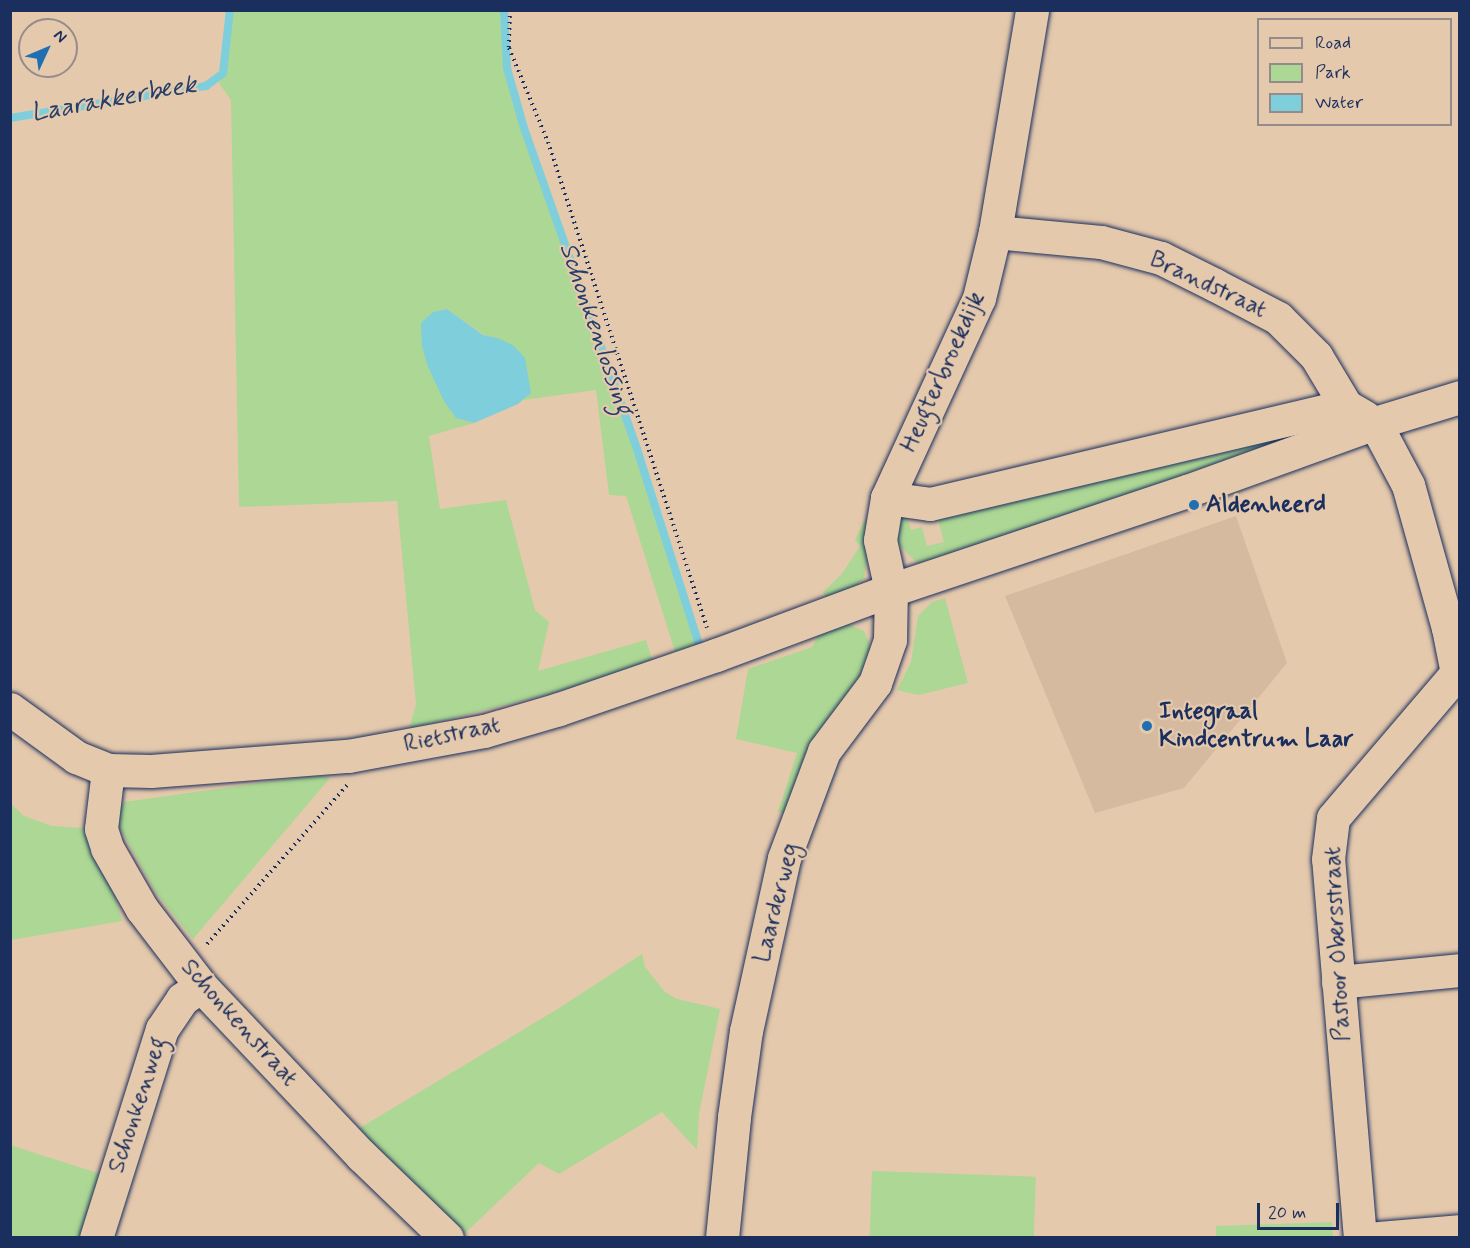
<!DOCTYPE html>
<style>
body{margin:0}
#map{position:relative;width:1470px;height:1248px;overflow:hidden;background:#e5c9ac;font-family:Mynerve,sans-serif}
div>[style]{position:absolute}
.built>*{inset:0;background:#d5ba9f}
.green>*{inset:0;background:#add794;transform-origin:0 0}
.water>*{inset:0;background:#7ecedb}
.stream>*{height:8px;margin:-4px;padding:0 4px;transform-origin:4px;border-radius:4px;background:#7ecedb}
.path>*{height:4px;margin-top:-2px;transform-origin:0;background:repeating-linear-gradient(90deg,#1b2f5e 0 1.5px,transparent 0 6px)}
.roads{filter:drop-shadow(0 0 2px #1b2f5e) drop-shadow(0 0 2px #1b2f5e)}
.minor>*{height:33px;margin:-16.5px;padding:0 16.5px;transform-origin:16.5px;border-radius:16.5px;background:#e5c9ac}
.dots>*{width:16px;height:16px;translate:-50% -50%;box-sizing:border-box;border:3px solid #e5c9ac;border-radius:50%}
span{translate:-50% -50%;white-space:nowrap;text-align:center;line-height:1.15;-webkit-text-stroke:4.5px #e5c9ac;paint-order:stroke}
.street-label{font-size:24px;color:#1b2f5e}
.poi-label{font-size:24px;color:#1b2f5e;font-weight:700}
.left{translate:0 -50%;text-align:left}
.water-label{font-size:26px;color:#253f6a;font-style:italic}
.frame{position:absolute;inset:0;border:12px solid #1b2f5e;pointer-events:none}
.legend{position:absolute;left:1257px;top:18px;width:195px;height:108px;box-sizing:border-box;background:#e5c9ac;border:2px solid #948b8d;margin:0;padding:8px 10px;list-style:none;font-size:18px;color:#1b2f5e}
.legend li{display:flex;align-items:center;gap:12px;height:30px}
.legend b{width:30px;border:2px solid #948b8d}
.north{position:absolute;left:18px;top:18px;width:60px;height:60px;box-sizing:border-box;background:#e5c9ac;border:2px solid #948b8d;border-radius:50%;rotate:46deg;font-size:16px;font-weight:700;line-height:24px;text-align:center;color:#1b2f5e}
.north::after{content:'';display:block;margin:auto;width:21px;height:27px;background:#1f6fb2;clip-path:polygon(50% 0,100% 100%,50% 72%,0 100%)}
.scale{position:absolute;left:1257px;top:1203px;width:82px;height:27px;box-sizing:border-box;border:3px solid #1b2f5e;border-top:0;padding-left:8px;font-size:18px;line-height:21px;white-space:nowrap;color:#1b2f5e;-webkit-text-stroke:4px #e5c9ac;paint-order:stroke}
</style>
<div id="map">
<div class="built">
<i style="clip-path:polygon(1236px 516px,1287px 663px,1184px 788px,1095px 813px,1005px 596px)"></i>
</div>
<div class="green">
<i style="clip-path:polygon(226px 11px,504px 11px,507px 68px,523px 129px,637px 449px,699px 647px,676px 655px,626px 496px,609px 495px,596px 390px,523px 400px,530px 393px,498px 338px,484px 335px,447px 309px,433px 312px,428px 317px,428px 367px,456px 418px,474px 423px,429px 436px,440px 509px,506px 500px,535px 610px,549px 622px,538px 671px,646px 640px,653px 662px,573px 688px,409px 729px,416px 704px,397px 501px,239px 507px,231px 100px,219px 83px)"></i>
<i style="clip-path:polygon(1312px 429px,922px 568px,896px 542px,894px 518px,907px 517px,911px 530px,922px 527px,927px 546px,944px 542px,936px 513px)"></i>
<i style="clip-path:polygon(866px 517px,869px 549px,864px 578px,851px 591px,826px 597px,823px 592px,842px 574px,860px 546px,855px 540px)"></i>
<i style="clip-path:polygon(945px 598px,968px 683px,918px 695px,897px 690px,911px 662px,918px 616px,932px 602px)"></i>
<i style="clip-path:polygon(843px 622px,864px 631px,869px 642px,871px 661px,818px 735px,800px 768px,787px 814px,778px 812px,797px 753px,736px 739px,748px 669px,812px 647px,820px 633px)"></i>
<i style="clip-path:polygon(317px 775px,330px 778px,193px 939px,156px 893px,113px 816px,124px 802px)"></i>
<i style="clip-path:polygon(10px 803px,24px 816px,52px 826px,84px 828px,112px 886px,122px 921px,11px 940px)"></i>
<i style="clip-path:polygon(642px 954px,645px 967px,665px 992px,677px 999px,720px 1009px,699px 1114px,697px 1150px,662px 1112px,559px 1174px,539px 1163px,461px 1237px,358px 1129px,556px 1010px)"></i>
<i style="clip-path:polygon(10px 1145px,101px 1174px,81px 1237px,11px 1237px)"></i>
<i style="left:872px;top:1171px;width:164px;height:66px;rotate:2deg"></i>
<i style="clip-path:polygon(1332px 1222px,1333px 1237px,1216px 1237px,1216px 1226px)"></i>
</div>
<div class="water">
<i style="clip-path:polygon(447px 309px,483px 335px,498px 338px,514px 346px,525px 358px,531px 393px,518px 404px,474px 423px,456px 418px,444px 401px,428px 367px,422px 346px,421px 323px,433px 312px)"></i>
</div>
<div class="stream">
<i style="left:504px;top:10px;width:58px;rotate:87deg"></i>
<i style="left:507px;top:68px;width:62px;rotate:74.2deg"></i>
<i style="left:524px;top:128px;width:340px;rotate:70.6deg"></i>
<i style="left:637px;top:449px;width:205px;rotate:72.4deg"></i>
<i style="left:10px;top:118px;width:199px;rotate:-9.3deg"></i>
<i style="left:206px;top:86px;width:21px;rotate:-37deg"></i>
<i style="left:223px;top:73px;width:63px;rotate:-83.7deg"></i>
</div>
<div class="path">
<i style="left:510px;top:10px;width:38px;rotate:92deg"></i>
<i style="left:509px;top:48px;width:102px;rotate:67.5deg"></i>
<i style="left:548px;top:142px;width:511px;rotate:71.88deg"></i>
<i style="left:207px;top:944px;width:212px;rotate:-48.6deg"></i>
</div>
<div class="roads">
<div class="minor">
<i style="left:995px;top:232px;width:106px;rotate:5.4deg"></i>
<i style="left:1101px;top:242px;width:62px;rotate:14.9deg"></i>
<i style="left:1161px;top:258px;width:60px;rotate:26.6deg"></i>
<i style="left:1215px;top:285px;width:71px;rotate:27.6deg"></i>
<i style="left:1278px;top:318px;width:54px;rotate:45deg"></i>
<i style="left:1316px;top:356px;width:58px;rotate:59deg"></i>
<i style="left:1346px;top:406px;width:22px;rotate:30deg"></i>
<i style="left:887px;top:498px;width:43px;rotate:7.9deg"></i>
<i style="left:930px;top:504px;width:427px;rotate:-13.3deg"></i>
<i style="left:10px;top:709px;width:82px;rotate:36deg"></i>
<i style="left:76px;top:757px;width:35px;rotate:22deg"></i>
<i style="left:108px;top:770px;width:43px;rotate:1.3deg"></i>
<i style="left:151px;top:771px;width:198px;rotate:-4.4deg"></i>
<i style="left:348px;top:756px;width:138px;rotate:-10.4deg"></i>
<i style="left:484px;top:731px;width:78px;rotate:-16.3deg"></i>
<i style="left:559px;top:709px;width:166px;rotate:-19deg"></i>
<i style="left:716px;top:655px;width:187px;rotate:-20.4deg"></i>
<i style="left:891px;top:590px;width:312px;rotate:-18.5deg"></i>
<i style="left:1187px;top:491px;width:200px;rotate:-19.9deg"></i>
<i style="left:1375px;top:423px;width:89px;rotate:-17deg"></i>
<i style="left:108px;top:770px;width:59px;rotate:96.8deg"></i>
<i style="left:101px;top:829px;width:20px;rotate:72deg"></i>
<i style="left:107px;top:848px;width:70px;rotate:60.2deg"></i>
<i style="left:142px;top:909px;width:97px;rotate:52.5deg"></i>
<i style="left:201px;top:986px;width:234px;rotate:46.6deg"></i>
<i style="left:362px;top:1156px;width:118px;rotate:44deg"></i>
<i style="left:1338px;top:982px;width:123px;rotate:-5.6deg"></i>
<i style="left:96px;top:1238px;width:219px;rotate:-72.5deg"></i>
<i style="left:162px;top:1029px;width:36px;rotate:-56deg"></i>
<i style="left:182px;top:999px;width:23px;rotate:-34deg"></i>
<i style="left:722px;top:1238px;width:122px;rotate:-84.3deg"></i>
<i style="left:734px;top:1117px;width:87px;rotate:-82.1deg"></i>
<i style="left:746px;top:1031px;width:177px;rotate:-77.6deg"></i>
<i style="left:784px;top:858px;width:114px;rotate:-69.5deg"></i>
<i style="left:824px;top:751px;width:85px;rotate:-53.1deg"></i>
<i style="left:875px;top:683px;width:46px;rotate:-70.8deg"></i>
<i style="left:890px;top:640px;width:50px;rotate:-88.9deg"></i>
<i style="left:891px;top:590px;width:51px;rotate:-102.4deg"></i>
<i style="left:880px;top:540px;width:43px;rotate:-80.5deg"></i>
<i style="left:887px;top:498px;width:220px;rotate:-65.3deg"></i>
<i style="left:979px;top:298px;width:68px;rotate:-76.4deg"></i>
<i style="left:995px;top:232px;width:225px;rotate:-80.5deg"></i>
<i style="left:1360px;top:1238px;width:380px;rotate:-94.8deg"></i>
<i style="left:1328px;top:859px;width:41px;rotate:-83deg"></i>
<i style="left:1333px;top:818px;width:191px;rotate:-49.5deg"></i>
<i style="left:1457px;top:673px;width:46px;rotate:-101.3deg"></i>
<i style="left:1448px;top:628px;width:148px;rotate:-105.6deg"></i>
<i style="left:1408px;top:485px;width:70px;rotate:-118deg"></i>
<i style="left:1378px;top:1238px;width:82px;rotate:-4.9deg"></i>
</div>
</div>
<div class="dots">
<i style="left:1194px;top:505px;background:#1f6fb2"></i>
<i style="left:1147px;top:726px;background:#1f6fb2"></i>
</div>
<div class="street-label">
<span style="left:1208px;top:285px;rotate:25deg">Brandstraat</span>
<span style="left:943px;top:372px;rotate:-66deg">Heugterbroekdijk</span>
<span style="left:452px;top:735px;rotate:-12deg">Rietstraat</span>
<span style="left:777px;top:903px;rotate:-76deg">Laarderweg</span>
<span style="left:1338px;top:944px;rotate:-93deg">Pastoor Obersstraat</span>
<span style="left:239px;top:1023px;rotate:48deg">Schonkenstraat</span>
<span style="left:138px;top:1105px;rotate:-72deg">Schonkenweg</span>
</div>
<div class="poi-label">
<span class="left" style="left:1206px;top:505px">Aldenheerd</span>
<span class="left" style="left:1159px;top:726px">Integraal<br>Kindcentrum Laar</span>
</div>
<div class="water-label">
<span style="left:114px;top:100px;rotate:-10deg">Laarakkerbeek</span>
<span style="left:595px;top:329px;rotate:71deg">Schonkenlossing</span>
</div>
<div class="frame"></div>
<ul class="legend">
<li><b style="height:8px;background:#e5c9ac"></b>Road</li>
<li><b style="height:16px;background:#add794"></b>Park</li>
<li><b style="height:16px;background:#7ecedb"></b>Water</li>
</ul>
<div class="north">N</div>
<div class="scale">20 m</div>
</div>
